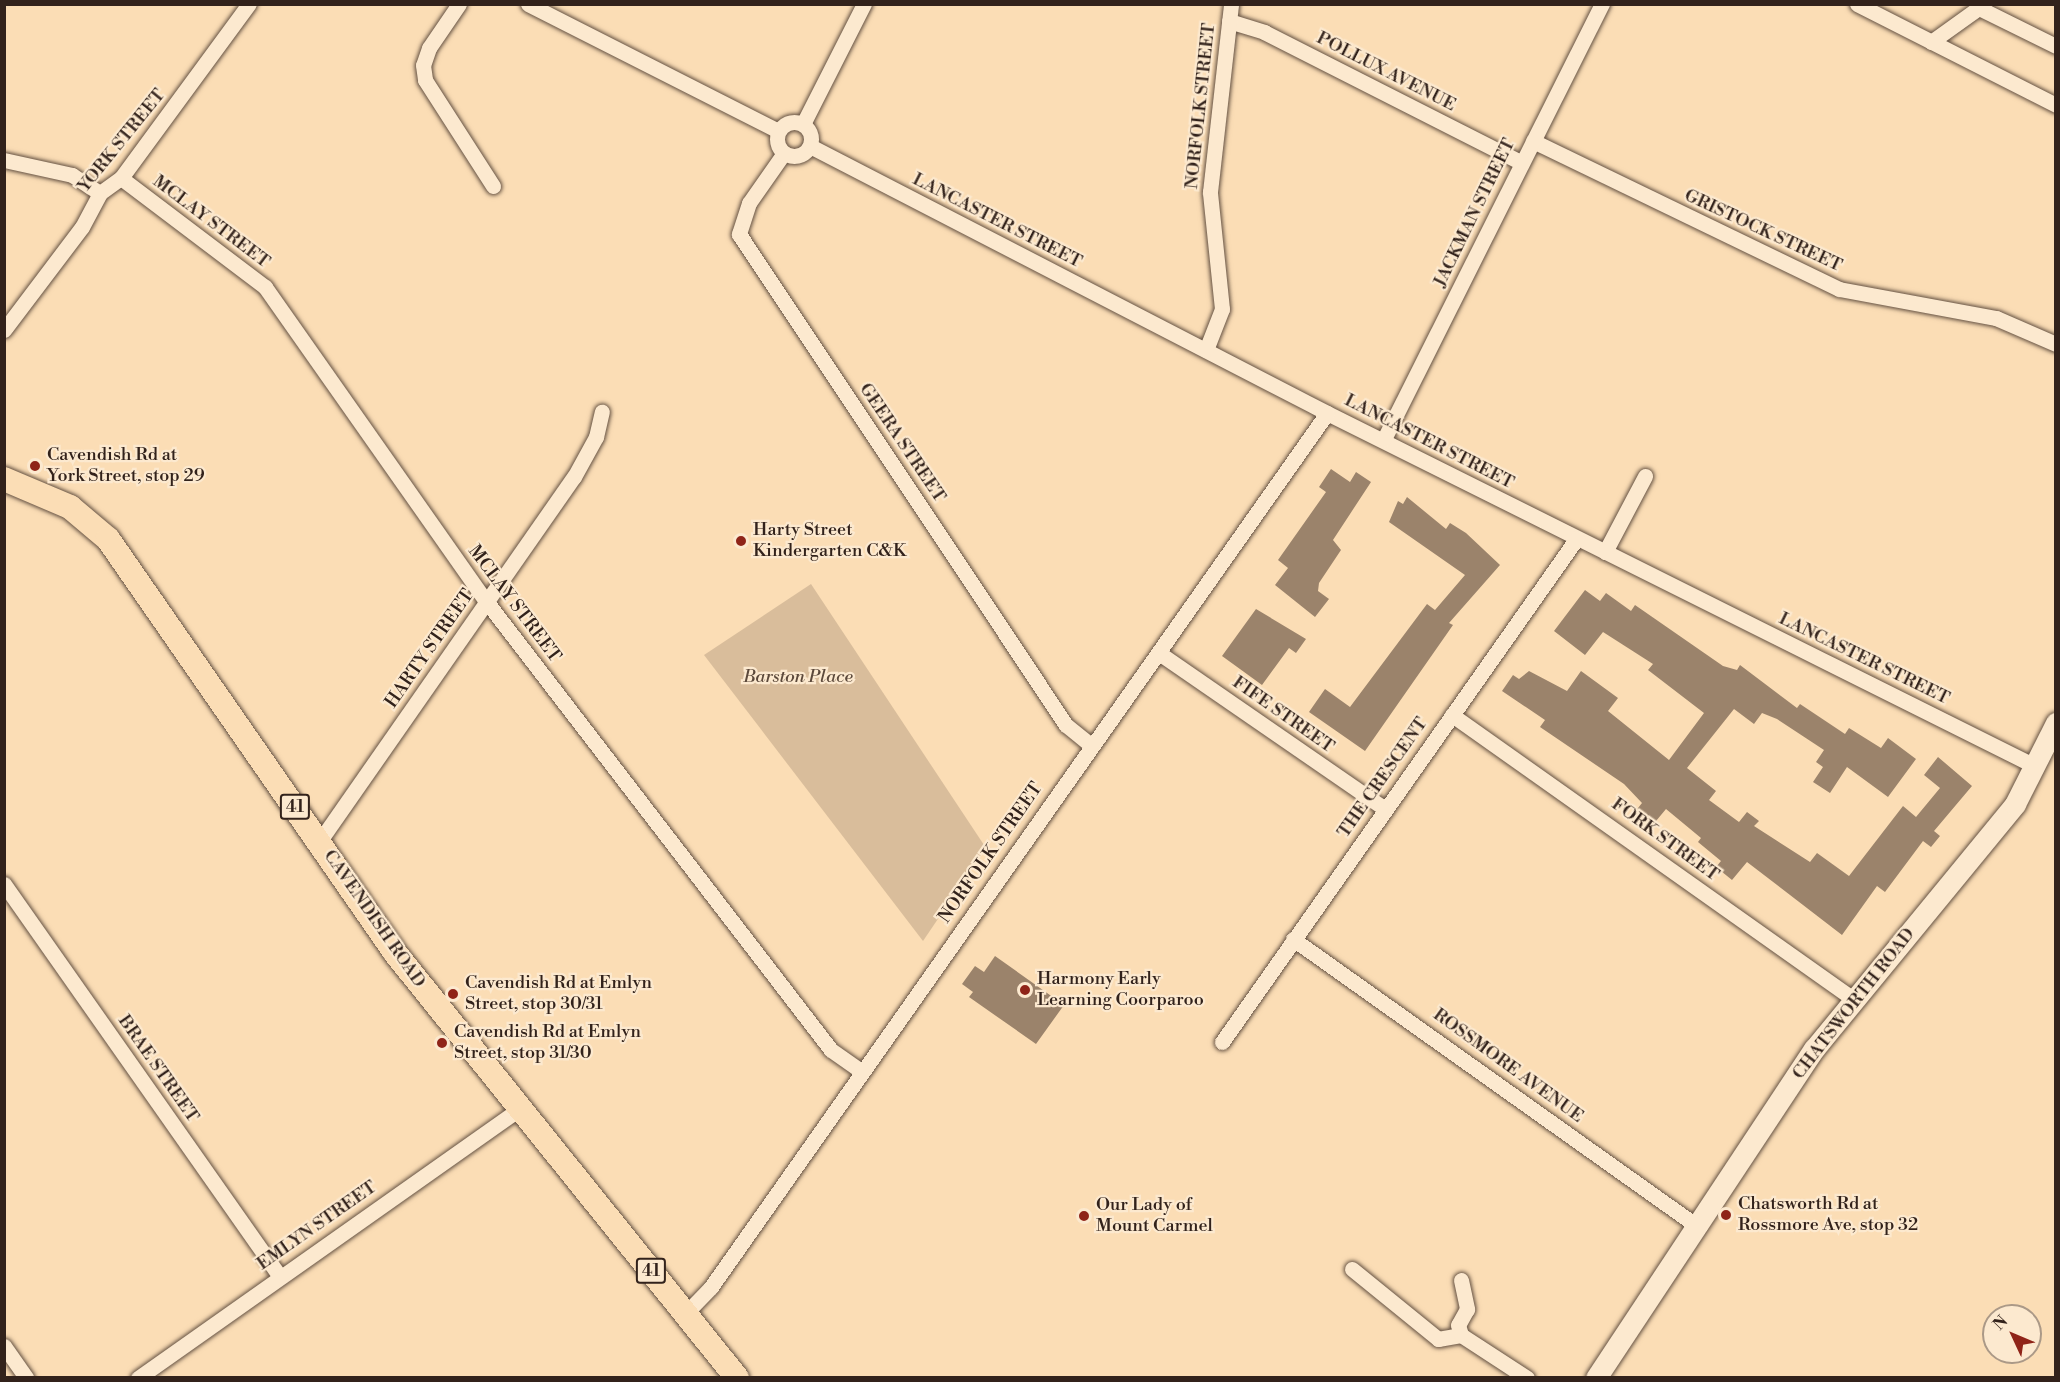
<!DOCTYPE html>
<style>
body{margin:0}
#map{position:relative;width:2060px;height:1382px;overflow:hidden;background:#fbddb5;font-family:"Libre Bodoni",serif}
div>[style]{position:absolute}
.green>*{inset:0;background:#d9bd9b}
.building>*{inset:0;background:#9b836b}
.roads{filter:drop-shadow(0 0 2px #645142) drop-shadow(0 0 2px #645142)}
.street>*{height:15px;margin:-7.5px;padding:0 7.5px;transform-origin:7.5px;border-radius:7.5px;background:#fce9cf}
.street>.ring{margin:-7.5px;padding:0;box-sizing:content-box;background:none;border:15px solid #fce9cf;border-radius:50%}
.secondary>*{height:21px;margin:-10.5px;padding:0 10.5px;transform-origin:10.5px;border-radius:10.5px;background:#fce9cf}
.primary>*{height:24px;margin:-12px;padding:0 12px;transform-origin:12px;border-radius:12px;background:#fbddb5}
.dots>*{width:16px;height:16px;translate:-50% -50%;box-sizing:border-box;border:3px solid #fce9cf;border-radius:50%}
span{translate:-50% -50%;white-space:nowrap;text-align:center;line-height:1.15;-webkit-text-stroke:4.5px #fce9cf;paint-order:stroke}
.shield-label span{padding:2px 4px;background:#fce9cf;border:2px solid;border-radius:4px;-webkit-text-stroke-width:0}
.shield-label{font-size:16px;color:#32221b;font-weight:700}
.street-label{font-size:18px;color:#32221b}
.poi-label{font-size:18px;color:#32221b}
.left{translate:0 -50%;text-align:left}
.park-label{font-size:18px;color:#5c493b;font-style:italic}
.frame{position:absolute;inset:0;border:6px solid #32221b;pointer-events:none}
.north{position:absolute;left:1982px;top:1304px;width:60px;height:60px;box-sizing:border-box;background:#fce9cf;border:2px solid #ab9987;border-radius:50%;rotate:314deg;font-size:16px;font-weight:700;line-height:24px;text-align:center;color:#32221b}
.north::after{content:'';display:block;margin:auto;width:21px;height:27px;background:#8f2418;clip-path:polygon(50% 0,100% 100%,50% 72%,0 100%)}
</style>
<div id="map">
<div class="green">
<i style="clip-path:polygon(811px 584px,986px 848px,923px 941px,704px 655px)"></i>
</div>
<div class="building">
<i style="clip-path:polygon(1331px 469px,1350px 482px,1356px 472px,1371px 482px,1333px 540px,1341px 550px,1319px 583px,1318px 591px,1329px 599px,1315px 617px,1275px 585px,1288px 568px,1278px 560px,1326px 492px,1319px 487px)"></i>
<i style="clip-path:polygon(1407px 497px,1446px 529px,1450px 523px,1466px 533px,1500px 565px,1449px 623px,1453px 625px,1365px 751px,1309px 712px,1325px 689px,1350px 707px,1427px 604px,1435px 610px,1465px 575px,1389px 522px,1398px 501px,1403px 504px)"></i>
<i style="clip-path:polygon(1585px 590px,1600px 601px,1606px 593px,1631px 611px,1635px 605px,1723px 666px,1737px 670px,1740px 665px,1797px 708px,1800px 704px,1845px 734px,1849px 728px,1881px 748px,1888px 738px,1916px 759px,1888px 797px,1847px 767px,1830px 793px,1813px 782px,1823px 767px,1816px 762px,1824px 750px,1777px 719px,1762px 713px,1754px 724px,1734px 709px,1687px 768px,1716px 791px,1709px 800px,1739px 822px,1747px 812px,1759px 821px,1754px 826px,1810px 862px,1817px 853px,1849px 876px,1903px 806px,1916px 817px,1940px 788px,1924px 775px,1938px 757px,1972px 786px,1934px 831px,1940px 836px,1931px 847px,1923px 841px,1885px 892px,1877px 886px,1842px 935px,1747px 862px,1732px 880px,1716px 867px,1721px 861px,1698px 842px,1701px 838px,1666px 809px,1651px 827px,1634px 813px,1642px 803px,1624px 784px,1540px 727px,1545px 720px,1502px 691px,1513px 675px,1519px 679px,1529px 671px,1567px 691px,1581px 671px,1618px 698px,1608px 711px,1669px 760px,1704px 713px,1648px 670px,1653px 664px,1603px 632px,1585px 655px,1554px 631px)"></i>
<i style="clip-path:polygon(1256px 609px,1306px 639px,1296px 653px,1289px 648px,1262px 685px,1222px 656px)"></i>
<i style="clip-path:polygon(995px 956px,1064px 1005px,1036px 1044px,969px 997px,973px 992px,962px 984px,975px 966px,984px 972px)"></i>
</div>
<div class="roads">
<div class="street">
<i style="left:459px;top:4px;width:53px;rotate:124.3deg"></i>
<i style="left:429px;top:48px;width:18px;rotate:109deg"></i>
<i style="left:423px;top:65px;width:15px;rotate:82deg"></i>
<i style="left:425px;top:80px;width:126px;rotate:57.3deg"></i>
<i style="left:528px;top:4px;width:280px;rotate:26.9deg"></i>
<i style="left:1857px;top:4px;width:223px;rotate:26.9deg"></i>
<i style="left:1979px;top:8px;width:86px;rotate:26.3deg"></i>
<i style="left:1229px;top:21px;width:37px;rotate:17deg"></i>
<i style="left:1264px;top:32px;width:289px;rotate:26.9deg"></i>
<i style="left:1931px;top:42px;width:65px;rotate:-35.6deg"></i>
<i class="ring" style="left:777px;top:122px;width:19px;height:19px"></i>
<i style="left:803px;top:124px;width:135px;rotate:-63.1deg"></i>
<i style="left:1533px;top:141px;width:340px;rotate:25.8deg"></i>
<i style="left:1839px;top:289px;width:160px;rotate:10.5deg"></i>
<i style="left:1996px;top:318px;width:65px;rotate:23.4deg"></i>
<i style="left:810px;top:146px;width:582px;rotate:27.31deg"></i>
<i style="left:1327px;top:413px;width:791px;rotate:26.5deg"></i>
<i style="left:784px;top:153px;width:61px;rotate:125deg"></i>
<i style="left:749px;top:203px;width:33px;rotate:108deg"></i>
<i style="left:739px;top:234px;width:590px;rotate:56.34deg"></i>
<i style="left:1066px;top:725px;width:32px;rotate:39deg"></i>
<i style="left:4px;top:160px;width:70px;rotate:12.4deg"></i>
<i style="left:72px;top:175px;width:33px;rotate:33deg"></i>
<i style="left:121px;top:178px;width:181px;rotate:37.1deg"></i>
<i style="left:265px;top:287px;width:384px;rotate:54.9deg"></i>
<i style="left:486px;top:601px;width:566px;rotate:52.46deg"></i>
<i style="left:831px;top:1050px;width:38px;rotate:35deg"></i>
<i style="left:4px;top:330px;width:129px;rotate:-52.9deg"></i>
<i style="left:82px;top:227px;width:38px;rotate:-62deg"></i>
<i style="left:100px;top:193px;width:26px;rotate:-36deg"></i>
<i style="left:121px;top:178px;width:216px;rotate:-53.7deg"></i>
<i style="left:1206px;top:350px;width:44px;rotate:-68.7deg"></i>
<i style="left:1222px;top:309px;width:118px;rotate:-95.9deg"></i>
<i style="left:1210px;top:192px;width:189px;rotate:-83.6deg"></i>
<i style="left:1384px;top:439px;width:487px;rotate:-63.4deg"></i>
<i style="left:1605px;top:552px;width:86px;rotate:-62.2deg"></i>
<i style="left:1159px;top:653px;width:275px;rotate:34.6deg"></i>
<i style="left:1452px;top:715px;width:493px;rotate:35.3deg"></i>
<i style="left:319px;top:842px;width:445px;rotate:-55.1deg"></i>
<i style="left:574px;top:477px;width:46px;rotate:-61.2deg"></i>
<i style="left:596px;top:437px;width:26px;rotate:-77deg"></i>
<i style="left:4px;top:884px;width:480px;rotate:54.9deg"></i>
<i style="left:1293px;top:939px;width:498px;rotate:35.4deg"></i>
<i style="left:1222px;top:1042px;width:616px;rotate:-54.84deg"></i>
<i style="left:1352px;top:1269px;width:111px;rotate:39.1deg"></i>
<i style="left:1438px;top:1339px;width:23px;rotate:-10deg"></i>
<i style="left:1461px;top:1335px;width:79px;rotate:33.1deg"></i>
<i style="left:1461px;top:1280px;width:30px;rotate:78deg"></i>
<i style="left:1467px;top:1309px;width:18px;rotate:119deg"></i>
<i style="left:1458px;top:1325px;width:10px;rotate:73deg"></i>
<i style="left:685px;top:1314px;width:37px;rotate:-46deg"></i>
<i style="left:711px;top:1287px;width:1069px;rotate:-54.82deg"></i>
<i style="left:4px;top:1346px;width:39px;rotate:55deg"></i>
<i style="left:138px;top:1378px;width:467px;rotate:-35.2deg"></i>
</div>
<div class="secondary">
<i style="left:1596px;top:1378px;width:395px;rotate:-56.5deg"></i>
<i style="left:1814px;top:1049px;width:317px;rotate:-50.6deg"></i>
<i style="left:2015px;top:804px;width:91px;rotate:-63.2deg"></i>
</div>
<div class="primary">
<i style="left:4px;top:479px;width:72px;rotate:23deg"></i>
<i style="left:70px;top:507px;width:50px;rotate:40.1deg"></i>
<i style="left:108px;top:539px;width:505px;rotate:55.24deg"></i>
<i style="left:396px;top:954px;width:544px;rotate:51.19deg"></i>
</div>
</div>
<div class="dots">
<i style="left:35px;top:466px;background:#8f2418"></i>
<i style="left:741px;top:541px;background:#8f2418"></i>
<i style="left:1025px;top:990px;background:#8f2418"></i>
<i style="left:453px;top:994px;background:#8f2418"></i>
<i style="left:442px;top:1043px;background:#8f2418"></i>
<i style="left:1726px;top:1215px;background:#8f2418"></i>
<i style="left:1084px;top:1216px;background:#8f2418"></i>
</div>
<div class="shield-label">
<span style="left:295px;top:807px">41</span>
<span style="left:651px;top:1271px">41</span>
</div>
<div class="street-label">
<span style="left:1386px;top:72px;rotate:27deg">POLLUX AVENUE</span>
<span style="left:1201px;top:106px;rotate:-84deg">NORFOLK STREET</span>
<span style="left:122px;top:141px;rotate:-51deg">YORK STREET</span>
<span style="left:1475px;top:213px;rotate:-64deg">JACKMAN STREET</span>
<span style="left:997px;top:221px;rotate:27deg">LANCASTER STREET</span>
<span style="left:211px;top:222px;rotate:37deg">MCLAY STREET</span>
<span style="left:1763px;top:231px;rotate:25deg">GRISTOCK STREET</span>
<span style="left:1429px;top:442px;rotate:27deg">LANCASTER STREET</span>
<span style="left:902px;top:443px;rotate:56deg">GEERA STREET</span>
<span style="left:514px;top:604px;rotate:53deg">MCLAY STREET</span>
<span style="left:430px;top:649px;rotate:-55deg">HARTY STREET</span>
<span style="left:1864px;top:659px;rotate:26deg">LANCASTER STREET</span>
<span style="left:1283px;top:715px;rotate:35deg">FIFE STREET</span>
<span style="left:1383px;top:778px;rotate:-55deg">THE CRESCENT</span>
<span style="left:1665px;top:840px;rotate:36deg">FORK STREET</span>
<span style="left:991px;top:853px;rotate:-55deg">NORFOLK STREET</span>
<span style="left:374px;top:919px;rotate:55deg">CAVENDISH ROAD</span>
<span style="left:1854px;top:1004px;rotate:-52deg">CHATSWORTH ROAD</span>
<span style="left:1508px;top:1066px;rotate:36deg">ROSSMORE AVENUE</span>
<span style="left:158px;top:1069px;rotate:55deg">BRAE STREET</span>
<span style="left:317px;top:1226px;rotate:-35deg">EMLYN STREET</span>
</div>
<div class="poi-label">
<span class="left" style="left:47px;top:466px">Cavendish Rd at<br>York Street, stop 29</span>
<span class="left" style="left:753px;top:541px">Harty Street<br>Kindergarten C&amp;K</span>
<span class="left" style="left:1037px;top:990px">Harmony Early<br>Learning Coorparoo</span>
<span class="left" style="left:465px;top:994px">Cavendish Rd at Emlyn<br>Street, stop 30/31</span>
<span class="left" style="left:454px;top:1043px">Cavendish Rd at Emlyn<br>Street, stop 31/30</span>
<span class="left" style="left:1738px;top:1215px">Chatsworth Rd at<br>Rossmore Ave, stop 32</span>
<span class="left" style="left:1096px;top:1216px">Our Lady of<br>Mount Carmel</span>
</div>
<div class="park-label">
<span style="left:798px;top:677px">Barston Place</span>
</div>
<div class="frame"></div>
<div class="north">N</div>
</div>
